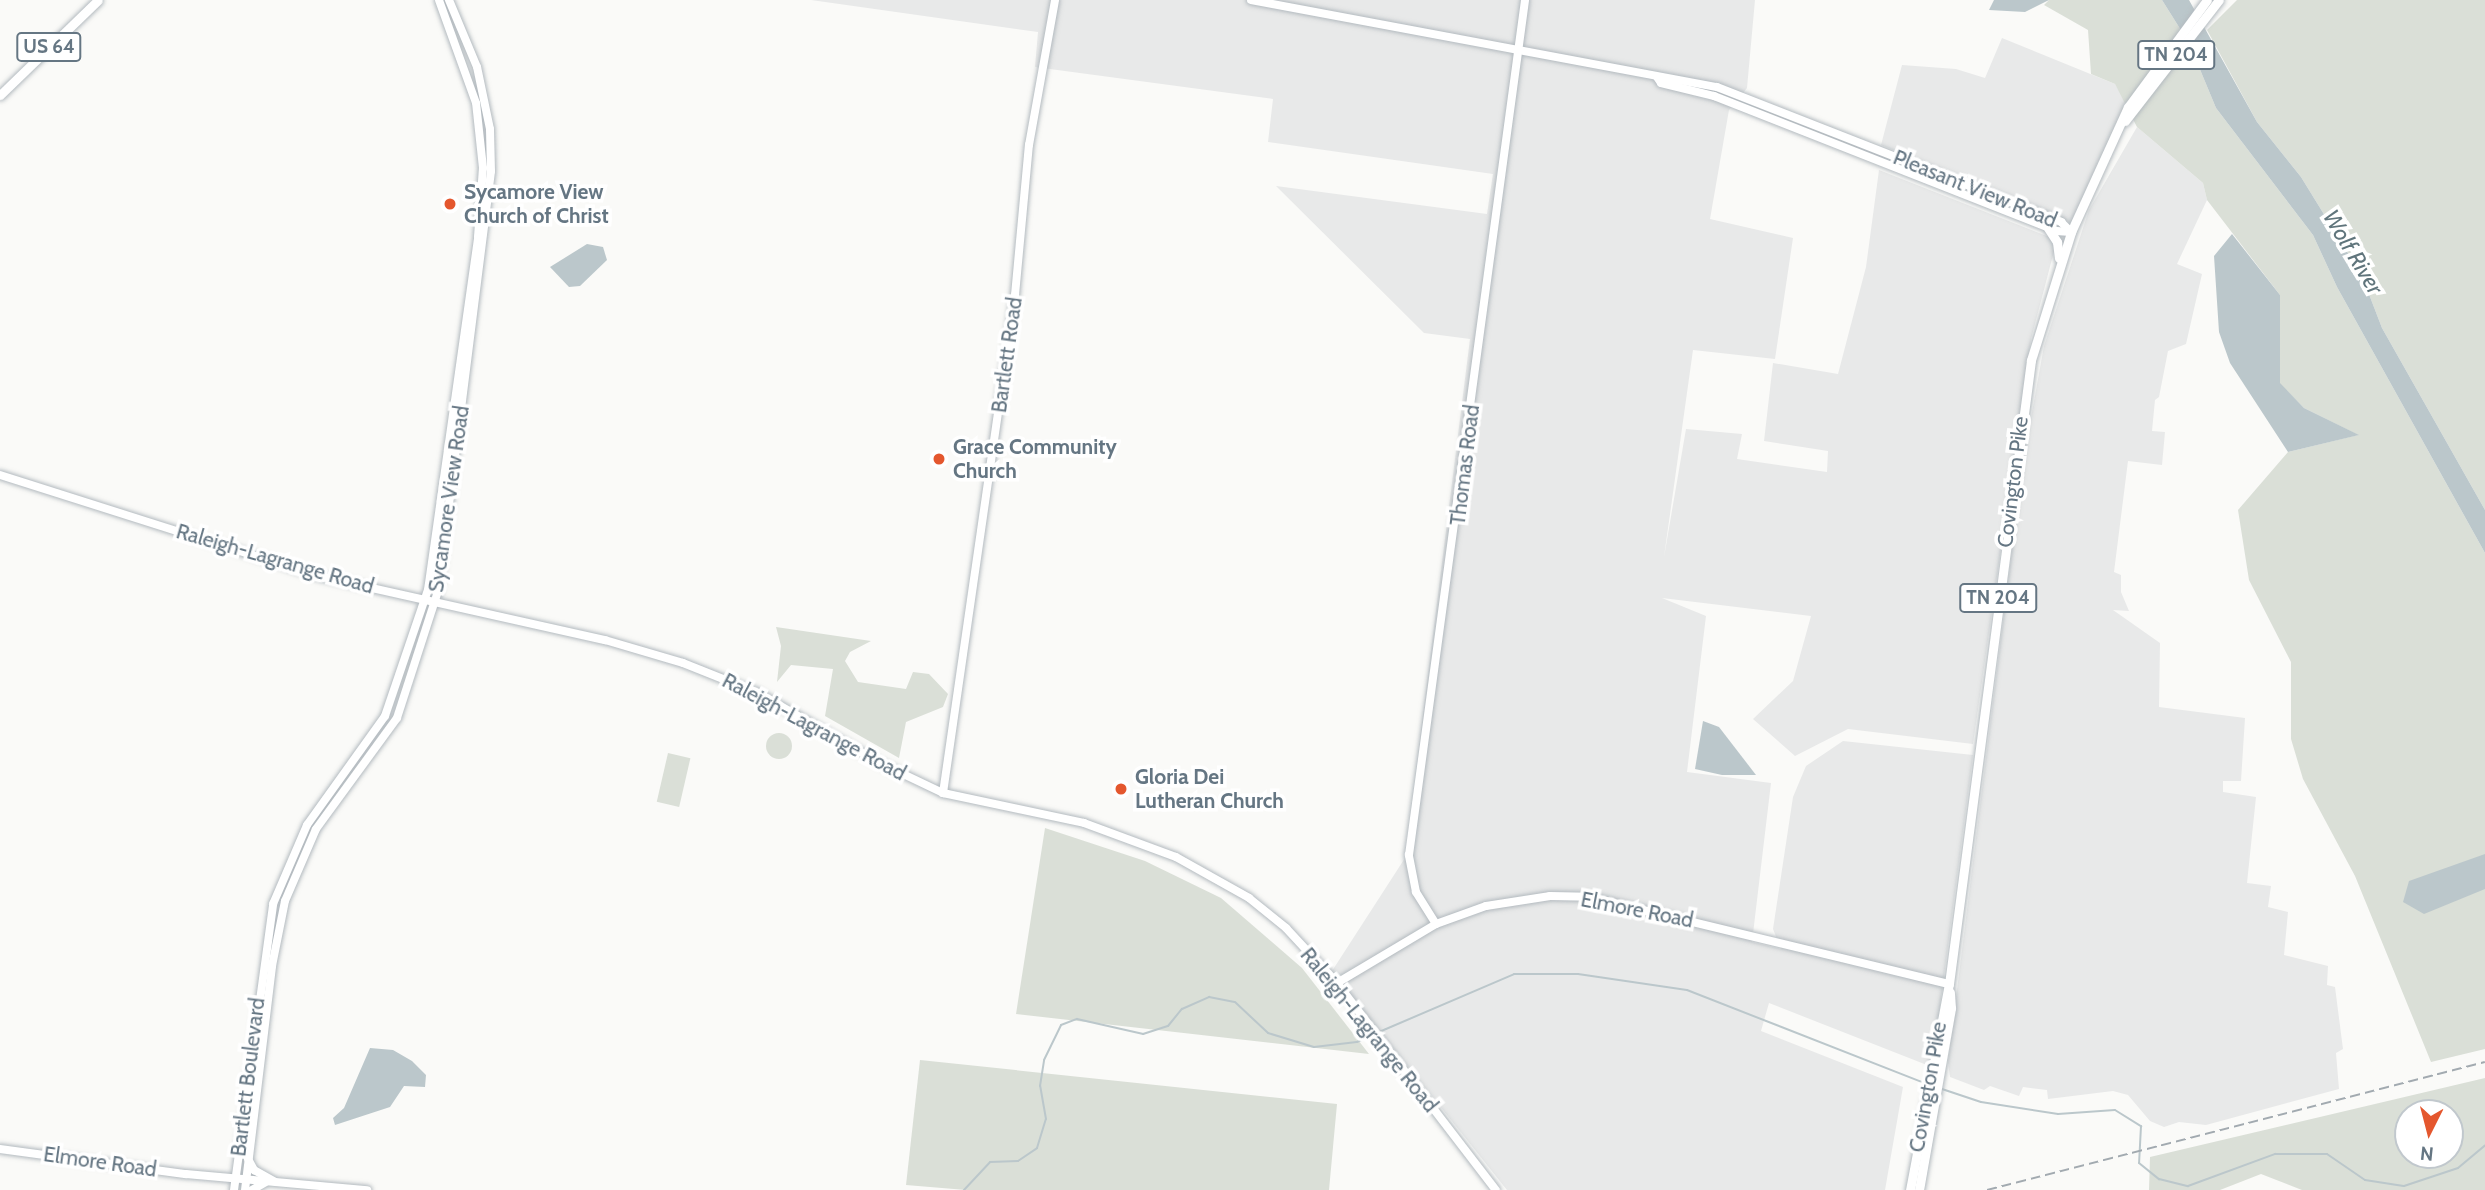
<!DOCTYPE html>
<style>
body{margin:0}
#map{position:relative;width:2485px;height:1190px;overflow:hidden;background:#fafaf8;font-family:Cabin,sans-serif}
div>[style]{position:absolute}
.built>*{inset:0;background:#e8e9e9}
.green>*{inset:0;background:#dadfd7;transform-origin:0 0}
.round{border-radius:50%}
.water>*{inset:0;background:#bbc7cb}
.stream>*{height:2px;margin:-1px;padding:0 1px;transform-origin:1px;border-radius:1px;background:#bbc7cb}
.roads{filter:drop-shadow(0 0 2px #b3babf) drop-shadow(0 0 2px #b3babf)}
.secondary>*{height:8px;margin:-4px;padding:0 4px;transform-origin:4px;border-radius:4px;background:#fff}
.primary>*{height:9px;margin:-4.5px;padding:0 4.5px;transform-origin:4.5px;border-radius:4.5px;background:#fff}
.rail>*{height:2px;margin-top:-1px;transform-origin:0;background:repeating-linear-gradient(90deg,#a2aab0 0 10px,transparent 0 15px)}
.dots>*{width:19px;height:19px;translate:-50% -50%;box-sizing:border-box;border:4px solid #fff;border-radius:50%}
span{translate:-50% -50%;white-space:nowrap;text-align:center;line-height:1.15;-webkit-text-stroke:7px #fff;paint-order:stroke}
.shield-label span{padding:2px 5px;background:#fff;border:2px solid;border-radius:5px;-webkit-text-stroke-width:0}
.shield-label{font-size:19px;color:#657683;font-weight:700}
.street-label{font-size:21px;color:#657683}
.poi-label{font-size:21px;color:#657683;font-weight:700}
.left{translate:0 -50%;text-align:left}
.water-label{font-size:23px;color:#60757c;font-style:italic}
.north{position:absolute;left:2394px;top:1099px;width:70px;height:70px;box-sizing:border-box;background:#fff;border:2px solid #c1c8cd;border-radius:50%;rotate:186deg;font-size:19px;font-weight:700;line-height:28px;text-align:center;color:#657683}
.north::after{content:'';display:block;margin:auto;width:24px;height:32px;background:#e4572e;clip-path:polygon(50% 0,100% 100%,50% 72%,0 100%)}
</style>
<div id="map">
<div class="built">
<i style="clip-path:polygon(811px 0,1755px 0,1747px 88px,1729px 110px,1710px 219px,1793px 238px,1775px 359px,1693px 350px,1664px 557px,1686px 429px,1742px 434px,1737px 459px,1827px 472px,1828px 451px,1764px 441px,1773px 363px,1838px 374px,1866px 267px,1879px 170px,2057px 240px,2031px 339px,1973px 744px,1848px 729px,1795px 756px,1753px 719px,1793px 681px,1811px 616px,1662px 598px,1706px 616px,1687px 772px,1771px 783px,1752px 942px,1781px 949px,1773px 929px,1793px 797px,1806px 766px,1843px 741px,1973px 755px,1932px 1067px,1769px 1003px,1761px 1031px,1903px 1087px,1885px 1190px,1507px 1190px,1332px 971px,1405px 858px,1470px 339px,1424px 333px,1276px 186px,1487px 214px,1493px 174px,1268px 142px,1273px 99px,1035px 67px,1038px 32px)"></i>
<i style="clip-path:polygon(2002px 38px,2115px 84px,2126px 102px,2074px 224px,1881px 145px,1902px 65px,1956px 69px,1985px 78px)"></i>
<i style="clip-path:polygon(2137px 127px,2203px 183px,2207px 200px,2177px 264px,2202px 274px,2186px 344px,2168px 351px,2159px 397px,2155px 400px,2152px 431px,2165px 432px,2162px 465px,2128px 461px,2114px 572px,2121px 575px,2121px 592px,2129px 611px,2113px 610px,2160px 643px,2159px 707px,2245px 718px,2241px 781px,2223px 781px,2223px 792px,2256px 797px,2247px 883px,2271px 886px,2268px 907px,2288px 912px,2284px 955px,2328px 966px,2327px 985px,2335px 987px,2343px 1049px,2336px 1053px,2339px 1089px,2206px 1125px,2179px 1122px,2164px 1127px,2150px 1121px,2128px 1095px,2113px 1091px,2048px 1099px,2047px 1090px,2023px 1087px,2019px 1096px,1990px 1086px,1984px 1090px,1950px 1077px,1948px 1062px,2023px 462px,2044px 346px,2089px 210px)"></i>
</div>
<div class="green">
<i style="clip-path:polygon(2049px 0,2162px 0,2189px 43px,2216px 108px,2313px 235px,2337px 287px,2485px 553px,2485px 1049px,2431px 1062px,2355px 876px,2303px 779px,2291px 739px,2291px 662px,2249px 580px,2238px 510px,2288px 452px,2358px 435px,2304px 408px,2279px 383px,2280px 295px,2207px 200px,2203px 183px,2137px 127px,2115px 84px,2091px 74px,2088px 30px,2044px 5px)"></i>
<i style="clip-path:polygon(2237px 0,2485px 0,2485px 510px,2382px 328px,2362px 276px,2301px 177px,2257px 122px,2207px 30px)"></i>
<i style="clip-path:polygon(776px 627px,871px 641px,850px 652px,845px 661px,858px 682px,906px 689px,913px 672px,929px 674px,948px 694px,943px 707px,906px 722px,899px 758px,825px 716px,833px 669px,791px 665px,777px 682px,781px 646px)"></i>
<i class="round" style="left:766px;top:733px;width:26px;height:26px"></i>
<i style="left:668px;top:753px;width:23px;height:50px;rotate:13deg"></i>
<i style="clip-path:polygon(1045px 828px,1145px 861px,1221px 898px,1302px 968px,1369px 1054px,1016px 1014px)"></i>
<i style="clip-path:polygon(920px 1060px,1337px 1104px,1329px 1190px,966px 1190px,906px 1185px)"></i>
<i style="clip-path:polygon(evenodd,2485px 1078px,2485px 1190px,2302px 1190px,2261px 1174px,2220px 1190px,2149px 1190px,2150px 1157px,2485px 1078px,2408px 1113px,2450px 1113px,2450px 1155px,2408px 1155px,2408px 1113px)"></i>
</div>
<div class="water">
<i style="clip-path:polygon(1994px 0,2049px 0,2025px 12px,1989px 10px)"></i>
<i style="clip-path:polygon(2162px 0,2189px 0,2257px 122px,2301px 177px,2362px 276px,2382px 328px,2485px 510px,2485px 553px,2337px 287px,2313px 235px,2216px 108px,2189px 43px)"></i>
<i style="clip-path:polygon(2232px 234px,2280px 295px,2280px 383px,2304px 408px,2359px 435px,2288px 452px,2230px 363px,2219px 332px,2214px 256px)"></i>
<i style="clip-path:polygon(587px 244px,603px 247px,607px 260px,580px 286px,569px 287px,550px 267px)"></i>
<i style="clip-path:polygon(1703px 721px,1719px 727px,1756px 775px,1722px 775px,1695px 769px)"></i>
<i style="clip-path:polygon(2485px 854px,2485px 889px,2424px 914px,2403px 902px,2409px 881px)"></i>
<i style="clip-path:polygon(370px 1048px,393px 1050px,412px 1061px,426px 1075px,425px 1087px,404px 1086px,390px 1107px,335px 1125px,333px 1118px,344px 1108px)"></i>
</div>
<div class="stream">
<i style="left:1379px;top:1032px;width:147px;rotate:-23.2deg"></i>
<i style="left:1514px;top:974px;width:64px"></i>
<i style="left:1578px;top:974px;width:110px;rotate:8.4deg"></i>
<i style="left:1687px;top:990px;width:258px;rotate:21.4deg"></i>
<i style="left:1942px;top:1089px;width:41px;rotate:18.4deg"></i>
<i style="left:1981px;top:1102px;width:78px;rotate:8.9deg"></i>
<i style="left:2058px;top:1114px;width:57px;rotate:-4deg"></i>
<i style="left:2115px;top:1110px;width:31px;rotate:32deg"></i>
<i style="left:2141px;top:1126px;width:37px;rotate:93deg"></i>
<i style="left:2139px;top:1163px;width:26px;rotate:39deg"></i>
<i style="left:2159px;top:1179px;width:30px;rotate:14deg"></i>
<i style="left:2188px;top:1186px;width:93px;rotate:-20.2deg"></i>
<i style="left:2275px;top:1154px;width:52px"></i>
<i style="left:2327px;top:1154px;width:46px;rotate:34.4deg"></i>
<i style="left:2365px;top:1180px;width:39px;rotate:9deg"></i>
<i style="left:2404px;top:1186px;width:57px;rotate:-18.4deg"></i>
<i style="left:2458px;top:1168px;width:35px;rotate:-40deg"></i>
<i style="left:964px;top:1190px;width:38px;rotate:-47deg"></i>
<i style="left:990px;top:1162px;width:28px;rotate:-2deg"></i>
<i style="left:1018px;top:1161px;width:23px;rotate:-34deg"></i>
<i style="left:1037px;top:1148px;width:30px;rotate:-73deg"></i>
<i style="left:1046px;top:1119px;width:34px;rotate:-100deg"></i>
<i style="left:1040px;top:1086px;width:26px;rotate:-81deg"></i>
<i style="left:1044px;top:1060px;width:39px;rotate:-64deg"></i>
<i style="left:1061px;top:1025px;width:17px;rotate:-21deg"></i>
<i style="left:1077px;top:1019px;width:68px;rotate:12.8deg"></i>
<i style="left:1143px;top:1034px;width:26px;rotate:-18deg"></i>
<i style="left:1168px;top:1026px;width:22px;rotate:-51deg"></i>
<i style="left:1182px;top:1009px;width:30px;rotate:-24deg"></i>
<i style="left:1209px;top:997px;width:26px;rotate:11deg"></i>
<i style="left:1235px;top:1002px;width:45px;rotate:43.2deg"></i>
<i style="left:1268px;top:1033px;width:48px;rotate:16.9deg"></i>
<i style="left:1314px;top:1047px;width:43px;rotate:-6.6deg"></i>
<i style="left:1357px;top:1042px;width:19px;rotate:-25deg"></i>
</div>
<div class="roads">
<div class="secondary">
<i style="left:1251px;top:0;width:474px;rotate:10.6deg"></i>
<i style="left:1717px;top:87px;width:370px;rotate:21.4deg"></i>
<i style="left:2061px;top:222px;width:14px;rotate:45deg"></i>
<i style="left:1657px;top:77px;width:7px;rotate:56deg"></i>
<i style="left:1661px;top:83px;width:55px;rotate:13.8deg"></i>
<i style="left:1714px;top:96px;width:368px;rotate:21.5deg"></i>
<i style="left:2056px;top:231px;width:15px;rotate:4deg"></i>
<i style="left:0;top:475px;width:334px;rotate:17.6deg"></i>
<i style="left:318px;top:576px;width:294px;rotate:12.6deg"></i>
<i style="left:605px;top:640px;width:81px;rotate:16.4deg"></i>
<i style="left:683px;top:663px;width:81px;rotate:21.8deg"></i>
<i style="left:758px;top:693px;width:138px;rotate:29.9deg"></i>
<i style="left:878px;top:762px;width:72px;rotate:25.5deg"></i>
<i style="left:943px;top:793px;width:144px;rotate:12deg"></i>
<i style="left:1084px;top:823px;width:98px;rotate:20.3deg"></i>
<i style="left:1176px;top:857px;width:84px;rotate:29.3deg"></i>
<i style="left:1249px;top:898px;width:48px;rotate:39deg"></i>
<i style="left:1286px;top:928px;width:75px;rotate:47.2deg"></i>
<i style="left:1337px;top:983px;width:261px;rotate:52.5deg"></i>
<i style="left:943px;top:793px;width:503px;rotate:-81.77deg"></i>
<i style="left:1015px;top:295px;width:151px;rotate:-84.7deg"></i>
<i style="left:1029px;top:145px;width:147px;rotate:-79.8deg"></i>
<i style="left:1436px;top:924px;width:38px;rotate:-122deg"></i>
<i style="left:1416px;top:892px;width:38px;rotate:-101deg"></i>
<i style="left:1409px;top:855px;width:863px;rotate:-82.27deg"></i>
<i style="left:1337px;top:983px;width:115px;rotate:-30.8deg"></i>
<i style="left:1436px;top:924px;width:53px;rotate:-19.8deg"></i>
<i style="left:1486px;top:906px;width:65px;rotate:-8.9deg"></i>
<i style="left:1550px;top:896px;width:39px;rotate:1deg"></i>
<i style="left:1589px;top:897px;width:370px;rotate:13.6deg"></i>
<i style="left:0;top:1149px;width:188px;rotate:7.7deg"></i>
<i style="left:186px;top:1174px;width:182px;rotate:5.1deg"></i>
<i style="left:248px;top:1159px;width:13px;rotate:61deg"></i>
<i style="left:254px;top:1170px;width:23px;rotate:29deg"></i>
<i style="left:234px;top:1190px;width:289px;rotate:-82.2deg"></i>
<i style="left:273px;top:904px;width:86px;rotate:-66.7deg"></i>
<i style="left:307px;top:825px;width:134px;rotate:-54.4deg"></i>
<i style="left:385px;top:716px;width:133px;rotate:-71.2deg"></i>
<i style="left:428px;top:590px;width:357px;rotate:-81.9deg"></i>
<i style="left:478px;top:237px;width:69px;rotate:-85.9deg"></i>
<i style="left:483px;top:168px;width:65px;rotate:-96.1deg"></i>
<i style="left:476px;top:103px;width:109px;rotate:-109.8deg"></i>
<i style="left:245px;top:1190px;width:226px;rotate:-83.1deg"></i>
<i style="left:272px;top:966px;width:66px;rotate:-78.7deg"></i>
<i style="left:285px;top:901px;width:78px;rotate:-66.7deg"></i>
<i style="left:316px;top:829px;width:137px;rotate:-53.9deg"></i>
<i style="left:397px;top:718px;width:133px;rotate:-72.1deg"></i>
<i style="left:438px;top:591px;width:423px;rotate:-82.8deg"></i>
<i style="left:491px;top:171px;width:42px;rotate:-91.4deg"></i>
<i style="left:490px;top:129px;width:63px;rotate:-101.8deg"></i>
<i style="left:477px;top:67px;width:73px;rotate:-112.7deg"></i>
<i style="left:252px;top:1190px;width:16px;rotate:-30deg"></i>
</div>
<div class="primary">
<i style="left:0;top:95px;width:136px;rotate:-44.1deg"></i>
<i style="left:2125px;top:121px;width:153px;rotate:-52.2deg"></i>
<i style="left:2048px;top:228px;width:17px;rotate:57deg"></i>
<i style="left:2057px;top:242px;width:16px;rotate:83deg"></i>
<i style="left:1910px;top:1190px;width:210px;rotate:-79.3deg"></i>
<i style="left:1949px;top:984px;width:629px;rotate:-82.51deg"></i>
<i style="left:2031px;top:360px;width:134px;rotate:-72.6deg"></i>
<i style="left:2071px;top:232px;width:137px;rotate:-65.5deg"></i>
<i style="left:2128px;top:107px;width:133px;rotate:-53.6deg"></i>
<i style="left:1919px;top:1190px;width:185px;rotate:-80deg"></i>
<i style="left:1951px;top:1008px;width:16px;rotate:-94deg"></i>
</div>
</div>
<div class="rail">
<i style="left:1987px;top:1190px;width:514px;rotate:-14.41deg"></i>
</div>
<div class="dots">
<i style="left:450px;top:204px;background:#e4572e"></i>
<i style="left:939px;top:459px;background:#e4572e"></i>
<i style="left:1121px;top:789px;background:#e4572e"></i>
</div>
<div class="shield-label">
<span style="left:49px;top:47px">US 64</span>
<span style="left:2176px;top:55px">TN 204</span>
<span style="left:1998px;top:598px">TN 204</span>
</div>
<div class="street-label">
<span style="left:1975px;top:189px;rotate:22deg">Pleasant View Road</span>
<span style="left:1007px;top:355px;rotate:-82deg">Bartlett Road</span>
<span style="left:1465px;top:465px;rotate:-83deg">Thomas Road</span>
<span style="left:2013px;top:482px;rotate:-83deg">Covington Pike</span>
<span style="left:449px;top:499px;rotate:-82deg">Sycamore View Road</span>
<span style="left:275px;top:559px;rotate:16deg">Raleigh-Lagrange Road</span>
<span style="left:814px;top:727px;rotate:28deg">Raleigh-Lagrange Road</span>
<span style="left:1637px;top:910px;rotate:11deg">Elmore Road</span>
<span style="left:1369px;top:1030px;rotate:51deg">Raleigh-Lagrange Road</span>
<span style="left:248px;top:1077px;rotate:-83deg">Bartlett Boulevard</span>
<span style="left:1928px;top:1087px;rotate:-80deg">Covington Pike</span>
<span style="left:100px;top:1162px;rotate:8deg">Elmore Road</span>
</div>
<div class="poi-label">
<span class="left" style="left:464px;top:204px">Sycamore View<br>Church of Christ</span>
<span class="left" style="left:953px;top:459px">Grace Community<br>Church</span>
<span class="left" style="left:1135px;top:789px">Gloria Dei<br>Lutheran Church</span>
</div>
<div class="water-label">
<span style="left:2353px;top:252px;rotate:59deg">Wolf River</span>
</div>
<div class="north">N</div>
</div>
